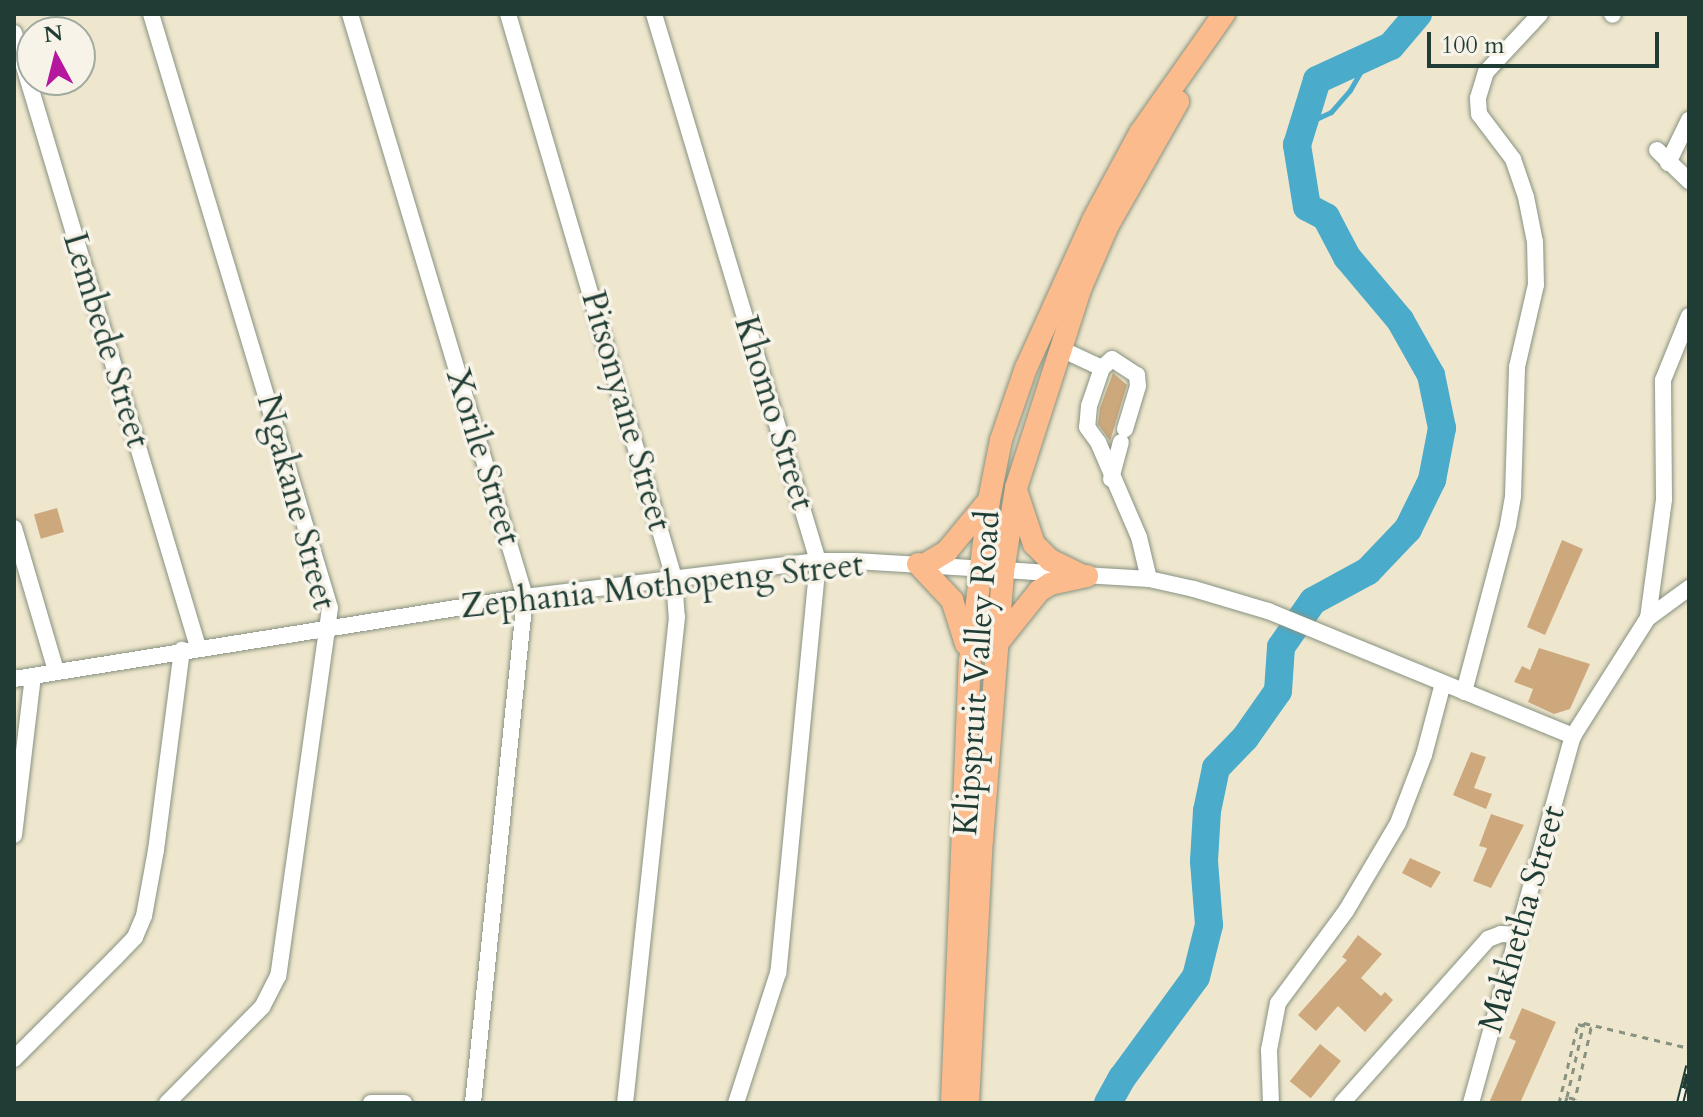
<!DOCTYPE html>
<style>
body{margin:0}
#map{position:relative;width:1703px;height:1117px;overflow:hidden;background:#efe7cd;font-family:Cardo,serif}
div>[style]{position:absolute}
.stream>*{height:5px;margin:-2.5px;padding:0 2.5px;transform-origin:2.5px;border-radius:2.5px;background:#4babca}
.river>*{height:28px;margin:-14px;padding:0 14px;transform-origin:14px;border-radius:14px;background:#4babca}
.building>*{inset:0;background:#cda87d;transform-origin:0 0}
.path>*{height:3px;margin-top:-1.5px;transform-origin:0;background:repeating-linear-gradient(90deg,#879280 0 6px,transparent 0 12px)}
.roads{filter:drop-shadow(0 0 2px #879280) drop-shadow(0 0 2px #879280)}
.minor>*{height:16px;margin:-8px;padding:0 8px;transform-origin:8px;border-radius:8px;background:#fff}
.major>*{height:22px;margin:-11px;padding:0 11px;transform-origin:11px;border-radius:11px;background:#fbbb8c}
.rail>*{height:8px;margin-top:-4px;transform-origin:0;background:repeating-linear-gradient(90deg,#f7f3e8 0 15px,#1f3d34 0 30px);box-sizing:border-box;border-block:2px solid #1f3d34}
.path-bridge>*{height:3px;margin-top:-1.5px;transform-origin:0;background:repeating-linear-gradient(90deg,#879280 0 6px,transparent 0 12px)}
span{translate:-50% -50%;white-space:nowrap;text-align:center;line-height:1.15;-webkit-text-stroke:7px #f7f3e8;paint-order:stroke}
.street-label{font-size:34px;color:#1f3d34}
.frame{position:absolute;inset:0;border:16px solid #1f3d34;pointer-events:none}
.north{position:absolute;left:16px;top:16px;width:80px;height:80px;box-sizing:border-box;background:#f7f3e8;border:2px solid #a1aaa0;border-radius:50%;rotate:353deg;font-size:22px;font-weight:700;line-height:32px;text-align:center;color:#1f3d34}
.north::after{content:'';display:block;margin:auto;width:28px;height:36px;background:#b5179e;clip-path:polygon(50% 0,100% 100%,50% 72%,0 100%)}
.scale{position:absolute;left:1427px;top:32px;width:232px;height:36px;box-sizing:border-box;border:4px solid #1f3d34;border-top:0;padding-left:10px;font-size:24px;line-height:28px;white-space:nowrap;color:#1f3d34;-webkit-text-stroke:6px #f7f3e8;paint-order:stroke}
</style>
<div id="map">
<div class="stream">
<i style="left:1303px;top:125px;width:31px;rotate:-25deg"></i>
<i style="left:1331px;top:112px;width:29px;rotate:-49deg"></i>
<i style="left:1350px;top:90px;width:39px;rotate:-60deg"></i>
</div>
<div class="river">
<i style="left:1108px;top:1103px;width:29px;rotate:-61deg"></i>
<i style="left:1122px;top:1078px;width:125px;rotate:-53.8deg"></i>
<i style="left:1196px;top:977px;width:54px;rotate:-76deg"></i>
<i style="left:1209px;top:925px;width:64px;rotate:-94.5deg"></i>
<i style="left:1204px;top:861px;width:50px;rotate:-86.6deg"></i>
<i style="left:1207px;top:811px;width:44px;rotate:-78.2deg"></i>
<i style="left:1216px;top:768px;width:42px;rotate:-46deg"></i>
<i style="left:1245px;top:738px;width:57px;rotate:-54.9deg"></i>
<i style="left:1278px;top:691px;width:44px;rotate:-86.1deg"></i>
<i style="left:1281px;top:647px;width:56px;rotate:-55.2deg"></i>
<i style="left:1313px;top:601px;width:63px;rotate:-28.6deg"></i>
<i style="left:1368px;top:571px;width:58px;rotate:-46.4deg"></i>
<i style="left:1408px;top:529px;width:55px;rotate:-63.9deg"></i>
<i style="left:1432px;top:480px;width:53px;rotate:-79.1deg"></i>
<i style="left:1442px;top:428px;width:54px;rotate:-101.7deg"></i>
<i style="left:1431px;top:375px;width:63px;rotate:-119.4deg"></i>
<i style="left:1400px;top:320px;width:82px;rotate:-130.1deg"></i>
<i style="left:1347px;top:257px;width:45px;rotate:-117.7deg"></i>
<i style="left:1326px;top:217px;width:21px;rotate:-152deg"></i>
<i style="left:1307px;top:207px;width:63px;rotate:-99.2deg"></i>
<i style="left:1297px;top:145px;width:68px;rotate:-72.9deg"></i>
<i style="left:1317px;top:80px;width:81px;rotate:-24.7deg"></i>
<i style="left:1391px;top:46px;width:42px;rotate:-49.8deg"></i>
</div>
<div class="building">
<i style="clip-path:polygon(1113px 373px,1127px 385px,1110px 441px,1098px 424px,1100px 408px)"></i>
<i style="left:57px;top:508px;width:25px;height:24px;rotate:74deg"></i>
<i style="clip-path:polygon(1562px 540px,1583px 549px,1545px 635px,1527px 627px)"></i>
<i style="clip-path:polygon(1539px 648px,1590px 664px,1570px 709px,1554px 714px,1528px 702px,1533px 689px,1514px 682px,1522px 666px,1530px 670px)"></i>
<i style="clip-path:polygon(1471px 752px,1486px 757px,1474px 788px,1492px 794px,1486px 809px,1453px 795px)"></i>
<i style="clip-path:polygon(1491px 814px,1524px 825px,1491px 888px,1473px 881px,1487px 848px,1479px 846px)"></i>
<i style="clip-path:polygon(1410px 858px,1441px 872px,1431px 888px,1402px 873px)"></i>
<i style="clip-path:polygon(1358px 935px,1382px 954px,1361px 978px,1381px 996px,1385px 992px,1393px 1000px,1365px 1032px,1338px 1006px,1316px 1031px,1298px 1015px,1347px 960px,1342px 957px)"></i>
<i style="clip-path:polygon(1522px 1008px,1556px 1022px,1520px 1103px,1489px 1103px,1516px 1041px,1509px 1038px)"></i>
<i style="left:1320px;top:1044px;width:27px;height:48px;rotate:39deg"></i>
</div>
<div class="path">
<i style="left:1584px;top:1023px;width:108px;rotate:13.4deg"></i>
<i style="left:1559px;top:1103px;width:81px;rotate:-76.5deg"></i>
<i style="left:1578px;top:1024px;width:14px;rotate:17deg"></i>
<i style="left:1591px;top:1028px;width:73px;rotate:102.7deg"></i>
<i style="left:1575px;top:1099px;width:8px;rotate:-166deg"></i>
<i style="left:1567px;top:1097px;width:6px;rotate:108deg"></i>
</div>
<div class="roads">
<div class="minor">
<i style="left:151px;top:14px;width:620px;rotate:73.23deg"></i>
<i style="left:330px;top:608px;width:372px;rotate:98deg"></i>
<i style="left:278px;top:976px;width:35px;rotate:117deg"></i>
<i style="left:262px;top:1007px;width:135px;rotate:134.7deg"></i>
<i style="left:350px;top:14px;width:609px;rotate:73.29deg"></i>
<i style="left:525px;top:597px;width:509px;rotate:95.87deg"></i>
<i style="left:508px;top:14px;width:588px;rotate:73.6deg"></i>
<i style="left:674px;top:578px;width:39px;rotate:86deg"></i>
<i style="left:677px;top:617px;width:489px;rotate:96.1deg"></i>
<i style="left:654px;top:14px;width:571px;rotate:73.31deg"></i>
<i style="left:818px;top:561px;width:414px;rotate:95.5deg"></i>
<i style="left:778px;top:973px;width:137px;rotate:107.9deg"></i>
<i style="left:1612px;top:14px;width:1px;rotate:45deg"></i>
<i style="left:14px;top:33px;width:641px;rotate:73.32deg"></i>
<i style="left:1657px;top:150px;width:45px;rotate:44.1deg"></i>
<i style="left:1668px;top:163px;width:48px;rotate:-64deg"></i>
<i style="left:1061px;top:349px;width:45px;rotate:24.9deg"></i>
<i style="left:1102px;top:368px;width:40px;rotate:108.9deg"></i>
<i style="left:1089px;top:406px;width:21px;rotate:95deg"></i>
<i style="left:1087px;top:427px;width:19px;rotate:54deg"></i>
<i style="left:1098px;top:442px;width:103px;rotate:66.7deg"></i>
<i style="left:1139px;top:537px;width:43px;rotate:76.6deg"></i>
<i style="left:1102px;top:368px;width:13px;rotate:-42deg"></i>
<i style="left:1112px;top:359px;width:30px;rotate:33deg"></i>
<i style="left:1137px;top:375px;width:11px;rotate:85deg"></i>
<i style="left:1138px;top:386px;width:45px;rotate:106.8deg"></i>
<i style="left:1111px;top:479px;width:38px;rotate:-75deg"></i>
<i style="left:14px;top:528px;width:149px;rotate:73.6deg"></i>
<i style="left:1648px;top:618px;width:120px;rotate:-82.3deg"></i>
<i style="left:1664px;top:499px;width:119px;rotate:-90.5deg"></i>
<i style="left:1663px;top:380px;width:69px;rotate:-67.9deg"></i>
<i style="left:14px;top:679px;width:518px;rotate:-9.12deg"></i>
<i style="left:525px;top:597px;width:295px;rotate:-7deg"></i>
<i style="left:818px;top:561px;width:37px"></i>
<i style="left:855px;top:561px;width:295px;rotate:3.5deg"></i>
<i style="left:1149px;top:579px;width:46px;rotate:12.5deg"></i>
<i style="left:1194px;top:589px;width:77px;rotate:16.6deg"></i>
<i style="left:1268px;top:611px;width:330px;rotate:22.3deg"></i>
<i style="left:1464px;top:692px;width:173px;rotate:-75.2deg"></i>
<i style="left:1508px;top:525px;width:29px;rotate:-80deg"></i>
<i style="left:1513px;top:496px;width:129px;rotate:-88.2deg"></i>
<i style="left:1517px;top:367px;width:84px;rotate:-77deg"></i>
<i style="left:1536px;top:285px;width:43px;rotate:-91.3deg"></i>
<i style="left:1535px;top:242px;width:46px;rotate:-101.3deg"></i>
<i style="left:1526px;top:197px;width:40px;rotate:-108.9deg"></i>
<i style="left:1513px;top:159px;width:56px;rotate:-127.1deg"></i>
<i style="left:1479px;top:114px;width:16px;rotate:-94deg"></i>
<i style="left:1478px;top:98px;width:27px;rotate:-73deg"></i>
<i style="left:1486px;top:72px;width:79px;rotate:-47deg"></i>
<i style="left:14px;top:835px;width:160px;rotate:-83.2deg"></i>
<i style="left:14px;top:1059px;width:143px;rotate:-45deg"></i>
<i style="left:115px;top:958px;width:29px;rotate:-46deg"></i>
<i style="left:135px;top:937px;width:23px;rotate:-67deg"></i>
<i style="left:144px;top:916px;width:67px;rotate:-79.7deg"></i>
<i style="left:156px;top:850px;width:202px;rotate:-82.6deg"></i>
<i style="left:371px;top:1103px;width:33px"></i>
<i style="left:1271px;top:1103px;width:53px;rotate:-92.2deg"></i>
<i style="left:1269px;top:1050px;width:48px;rotate:-79.2deg"></i>
<i style="left:1278px;top:1003px;width:114px;rotate:-53.5deg"></i>
<i style="left:1346px;top:911px;width:102px;rotate:-59.4deg"></i>
<i style="left:1398px;top:823px;width:73px;rotate:-69.1deg"></i>
<i style="left:1424px;top:755px;width:74px;rotate:-75.2deg"></i>
<i style="left:1342px;top:1103px;width:220px;rotate:-48.3deg"></i>
<i style="left:1488px;top:939px;width:14px;rotate:-21deg"></i>
<i style="left:1501px;top:934px;width:17px;rotate:3deg"></i>
<i style="left:1471px;top:1103px;width:381px;rotate:-74.5deg"></i>
<i style="left:1573px;top:736px;width:140px;rotate:-57.6deg"></i>
<i style="left:1648px;top:618px;width:51px;rotate:-36.2deg"></i>
</div>
<div class="major">
<i style="left:1017px;top:493px;width:54px;rotate:71.6deg"></i>
<i style="left:1034px;top:544px;width:23px;rotate:45deg"></i>
<i style="left:1050px;top:560px;width:37px;rotate:26deg"></i>
<i style="left:918px;top:564px;width:50px;rotate:46.6deg"></i>
<i style="left:952px;top:600px;width:46px;rotate:72.3deg"></i>
<i style="left:924px;top:565px;width:27px;rotate:-31deg"></i>
<i style="left:947px;top:551px;width:60px;rotate:-50.4deg"></i>
<i style="left:999px;top:641px;width:64px;rotate:-51.3deg"></i>
<i style="left:1039px;top:591px;width:13px;rotate:-32deg"></i>
<i style="left:1050px;top:584px;width:38px;rotate:-12deg"></i>
<i style="left:952px;top:1103px;width:442px;rotate:-87.7deg"></i>
<i style="left:970px;top:661px;width:162px;rotate:-83.3deg"></i>
<i style="left:989px;top:500px;width:61px;rotate:-78.7deg"></i>
<i style="left:1001px;top:440px;width:76px;rotate:-70.9deg"></i>
<i style="left:1026px;top:368px;width:162px;rotate:-65.6deg"></i>
<i style="left:1093px;top:220px;width:99px;rotate:-61.6deg"></i>
<i style="left:1140px;top:133px;width:146px;rotate:-54.8deg"></i>
<i style="left:968px;top:1103px;width:263px;rotate:-87deg"></i>
<i style="left:982px;top:840px;width:269px;rotate:-85.5deg"></i>
<i style="left:1003px;top:572px;width:85px;rotate:-81.2deg"></i>
<i style="left:1016px;top:488px;width:211px;rotate:-72.1deg"></i>
<i style="left:1081px;top:287px;width:68px;rotate:-66.5deg"></i>
<i style="left:1108px;top:225px;width:142px;rotate:-60.4deg"></i>
</div>
</div>
<div class="rail">
<i style="left:1680px;top:1103px;width:38px;rotate:-76deg"></i>
</div>
<div class="path-bridge">
<i style="left:1567px;top:1097px;width:76px;rotate:-77.1deg"></i>
</div>
<div class="street-label">
<span style="left:106px;top:340px;rotate:73deg">Lembede Street</span>
<span style="left:626px;top:411px;rotate:74deg">Pitsonyane Street</span>
<span style="left:774px;top:413px;rotate:73deg">Khomo Street</span>
<span style="left:483px;top:457px;rotate:73deg">Xorile Street</span>
<span style="left:296px;top:502px;rotate:75deg">Ngakane Street</span>
<span style="left:662px;top:586px;rotate:-6deg">Zephania Mothopeng Street</span>
<span style="left:977px;top:673px;rotate:-86deg">Klipspruit Valley Road</span>
<span style="left:1522px;top:919px;rotate:-74deg">Makhetha Street</span>
</div>
<div class="frame"></div>
<div class="north">N</div>
<div class="scale">100 m</div>
</div>
